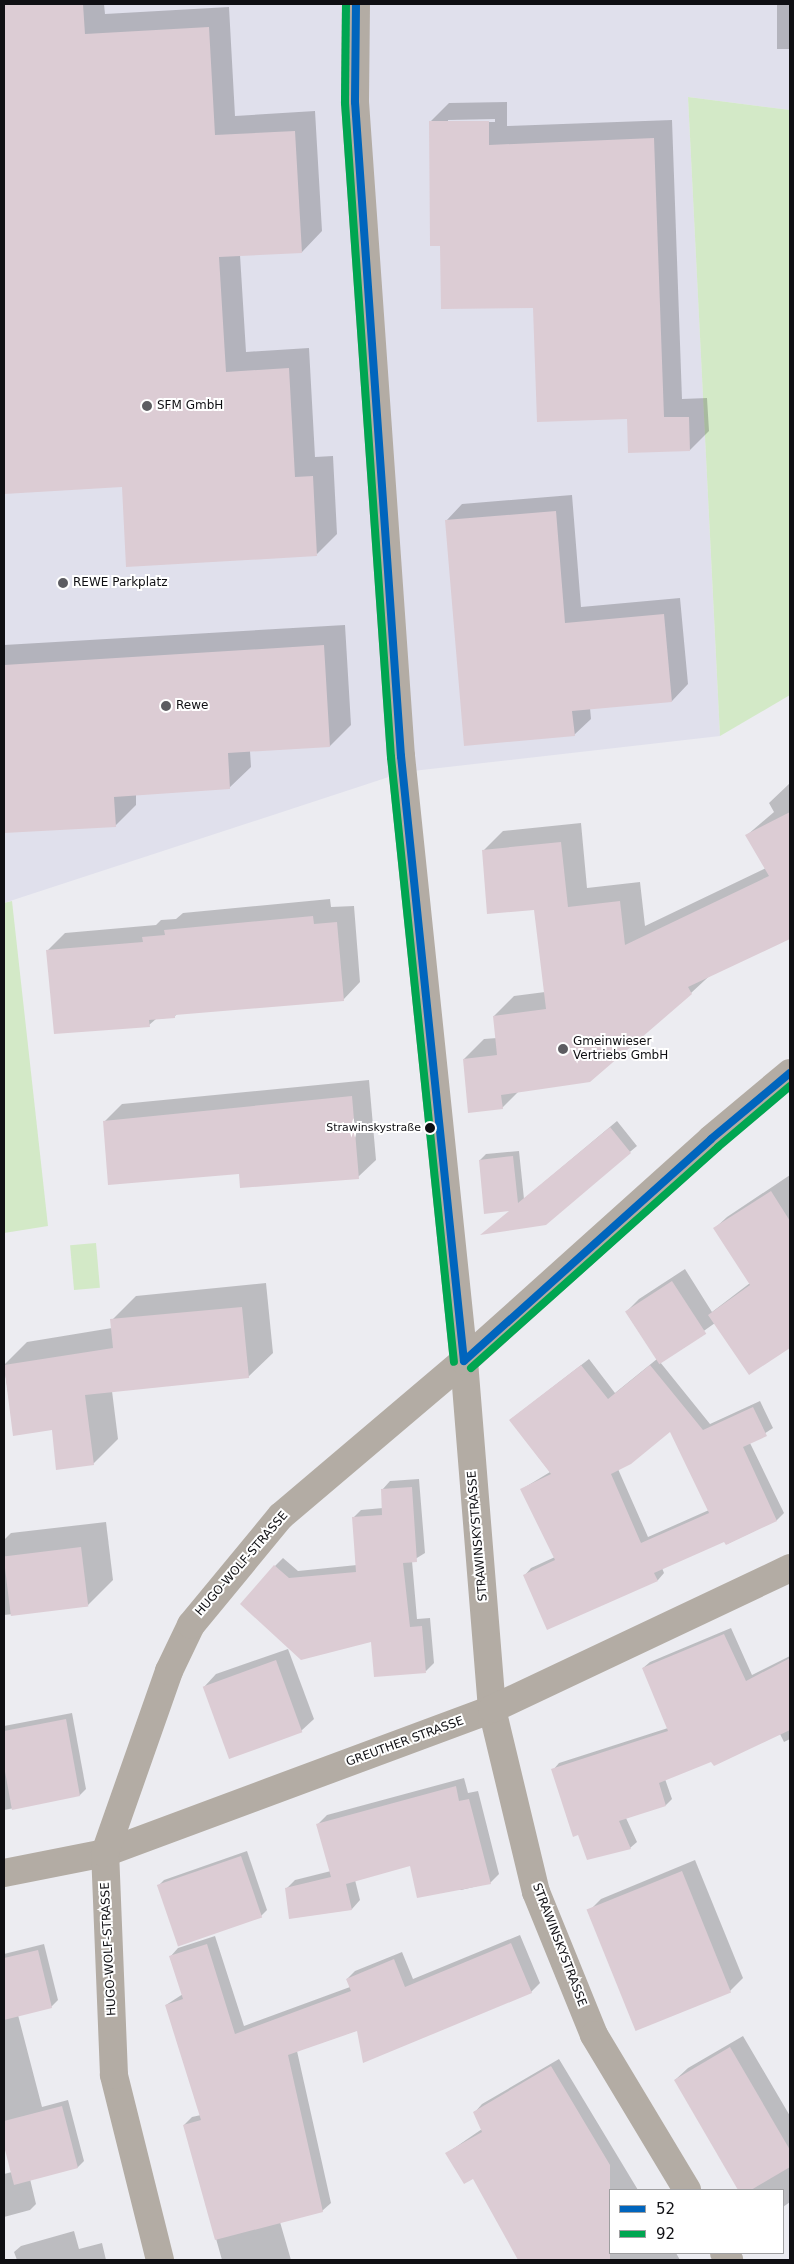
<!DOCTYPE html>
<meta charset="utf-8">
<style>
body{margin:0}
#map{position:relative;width:794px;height:2264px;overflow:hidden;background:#ececf1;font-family:"DejaVu Sans",sans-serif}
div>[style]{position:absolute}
.built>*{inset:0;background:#e0e0ec}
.green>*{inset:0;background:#d3e9c7;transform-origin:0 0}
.shadow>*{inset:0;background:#0003;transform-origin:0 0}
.building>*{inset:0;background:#dcccd4;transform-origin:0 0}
.street>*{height:28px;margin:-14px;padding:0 14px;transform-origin:14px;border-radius:14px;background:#b3aca4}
.bus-1>*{height:8px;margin:-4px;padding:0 4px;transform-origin:4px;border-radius:4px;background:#0065bd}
.bus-2>*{height:8px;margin:-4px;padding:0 4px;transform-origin:4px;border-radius:4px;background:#00a651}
.dots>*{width:14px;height:14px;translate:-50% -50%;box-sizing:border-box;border:2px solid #fff;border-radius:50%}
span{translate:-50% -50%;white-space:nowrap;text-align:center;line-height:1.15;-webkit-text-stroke:4px #fff;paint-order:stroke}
.bus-label{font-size:11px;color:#0f0f13}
.right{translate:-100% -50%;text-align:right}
.poi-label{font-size:12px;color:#0f0f13}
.left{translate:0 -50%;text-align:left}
.street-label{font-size:12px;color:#0f0f13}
.frame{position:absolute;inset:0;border:5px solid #0f0f13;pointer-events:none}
.legend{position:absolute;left:609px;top:2189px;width:175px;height:65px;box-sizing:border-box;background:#fff;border:1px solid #9f9fa1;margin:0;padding:6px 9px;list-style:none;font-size:15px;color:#0f0f13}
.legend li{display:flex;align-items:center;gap:10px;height:25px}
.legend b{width:25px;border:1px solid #9f9fa1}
</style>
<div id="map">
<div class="built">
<i style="clip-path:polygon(4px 4px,790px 4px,790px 110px,688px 97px,720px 736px,404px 772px,4px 903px)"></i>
</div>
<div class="green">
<i style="clip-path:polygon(688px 97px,790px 110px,790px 695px,720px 736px)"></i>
<i style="clip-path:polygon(12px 901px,48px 1226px,4px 1233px,4px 903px)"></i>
<i style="left:96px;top:1243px;width:45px;height:26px;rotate:85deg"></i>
</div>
<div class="shadow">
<i style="clip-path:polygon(4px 4px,104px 4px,105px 14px,229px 7px,235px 116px,315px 111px,322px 231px,302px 252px,240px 255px,246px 352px,309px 348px,315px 457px,333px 456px,337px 534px,317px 554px,123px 486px,4px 493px)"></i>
<i style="left:777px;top:4px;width:13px;height:45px"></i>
<i style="clip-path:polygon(evenodd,507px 102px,507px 126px,672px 120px,682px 399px,707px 398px,709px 431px,690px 450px,628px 418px,534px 307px,442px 245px,430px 122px,449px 103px,507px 102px,495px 119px,495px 122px,448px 122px,448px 120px,495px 119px)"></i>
<i style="clip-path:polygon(572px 495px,581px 607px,680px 598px,688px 684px,672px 701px,590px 708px,591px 719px,574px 735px,446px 521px,462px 504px)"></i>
<i style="clip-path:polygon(345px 625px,351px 725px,330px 746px,250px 751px,251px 767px,229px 788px,136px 794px,136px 805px,115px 826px,4px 832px,4px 645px)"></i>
<i style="clip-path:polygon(790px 783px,790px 920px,771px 919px,691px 993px,519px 1091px,502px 1108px,464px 1059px,484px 1039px,497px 1038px,494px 1016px,514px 996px,545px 992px,535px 908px,483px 851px,503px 831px,581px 823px,587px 888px,640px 882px,645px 926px,766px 868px,747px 835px,774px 812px,769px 803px)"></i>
<i style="clip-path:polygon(330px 899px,331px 907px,354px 906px,360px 982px,343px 1000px,178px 1013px,174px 1017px,156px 1019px,149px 1025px,48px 950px,65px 933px,156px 925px,161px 920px,176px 919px,183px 913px)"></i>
<i style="clip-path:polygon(369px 1080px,376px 1160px,358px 1177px,240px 1173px,105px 1121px,122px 1104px)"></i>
<i style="clip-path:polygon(617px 1121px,637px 1146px,545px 1223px,511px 1210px,480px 1160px,486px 1154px,519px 1151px,524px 1199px)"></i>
<i style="clip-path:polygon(evenodd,790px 1175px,790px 1310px,776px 1322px,790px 1343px,780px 1353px,715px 1323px,660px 1362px,710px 1424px,760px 1401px,773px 1428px,750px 1443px,784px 1513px,777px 1520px,727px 1544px,725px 1540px,662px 1568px,664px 1573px,658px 1580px,525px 1575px,531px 1568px,555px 1557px,522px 1489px,550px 1472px,510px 1420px,589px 1359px,615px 1393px,657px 1359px,626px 1312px,639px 1299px,685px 1269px,712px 1312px,750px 1283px,715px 1228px,727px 1217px,790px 1175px,671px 1430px,709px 1510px,648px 1537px,618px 1469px,671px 1430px)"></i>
<i style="clip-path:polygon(266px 1283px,273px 1353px,248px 1377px,112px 1391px,118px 1439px,93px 1464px,53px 1428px,14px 1434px,4px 1365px,27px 1342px,112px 1328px,112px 1320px,136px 1296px)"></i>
<i style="clip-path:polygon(419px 1479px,425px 1553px,412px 1561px,417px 1619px,430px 1618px,434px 1663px,426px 1671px,372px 1640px,302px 1659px,275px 1566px,283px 1558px,298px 1571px,357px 1565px,353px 1518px,361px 1510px,383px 1508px,382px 1490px,390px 1481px)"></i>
<i style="clip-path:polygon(106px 1522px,113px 1580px,87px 1606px,4px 1615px,4px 1540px,11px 1533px)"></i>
<i style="clip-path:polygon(731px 1628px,752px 1675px,790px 1656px,790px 1739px,784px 1742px,780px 1734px,665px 1779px,672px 1799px,666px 1805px,626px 1818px,637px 1842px,630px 1848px,553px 1770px,559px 1763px,668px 1728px,643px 1668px,650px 1662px)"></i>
<i style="clip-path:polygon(288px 1649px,314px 1719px,301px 1731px,204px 1687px,216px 1674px)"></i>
<i style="clip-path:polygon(72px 1713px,86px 1789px,80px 1795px,4px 1810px,4px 1726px)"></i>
<i style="clip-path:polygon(464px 1778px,468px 1793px,478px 1791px,499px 1874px,490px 1883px,461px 1890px,411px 1864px,355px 1880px,360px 1900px,352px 1909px,286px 1889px,295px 1880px,331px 1871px,318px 1824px,327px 1815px)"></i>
<i style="clip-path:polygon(247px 1851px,267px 1910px,261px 1916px,158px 1886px,164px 1880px)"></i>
<i style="clip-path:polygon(695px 1860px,743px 1978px,730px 1991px,588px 1912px,601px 1899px)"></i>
<i style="clip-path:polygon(520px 1935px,540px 1983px,531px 1992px,358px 2030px,297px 2051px,331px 2203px,322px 2211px,280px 2222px,291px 2260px,222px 2260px,184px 2125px,192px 2117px,201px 2115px,166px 2005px,183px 1994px,170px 1957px,178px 1948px,215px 1936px,244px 2026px,350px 1987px,347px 1979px,355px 1971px,402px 1952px,413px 1979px)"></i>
<i style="clip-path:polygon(44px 1944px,58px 2000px,51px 2007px,18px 2015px,42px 2107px,68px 2100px,84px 2161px,78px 2167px,30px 2179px,36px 2204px,30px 2210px,4px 2217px,4px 2174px,12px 2172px,4px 2141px,4px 1954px)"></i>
<i style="clip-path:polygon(743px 2036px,790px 2116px,790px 2202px,783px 2207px,783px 2190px,739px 2190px,675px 2080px,688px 2068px)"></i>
<i style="clip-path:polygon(559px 2059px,638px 2190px,610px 2190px,610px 2253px,676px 2253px,680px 2260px,546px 2260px,524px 2224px,447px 2153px,482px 2129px,475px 2112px,482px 2104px)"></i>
<i style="clip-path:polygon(74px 2231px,79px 2249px,102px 2243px,106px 2260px,17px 2260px,14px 2252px,21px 2246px)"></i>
</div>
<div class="building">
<i style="clip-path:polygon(4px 4px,83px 4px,85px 34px,209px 27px,215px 135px,295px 131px,302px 253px,219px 257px,226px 372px,289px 368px,295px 477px,313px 476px,317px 556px,126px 567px,122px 487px,4px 494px)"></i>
<i style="clip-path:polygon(429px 121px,489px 121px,489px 145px,654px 138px,664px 417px,689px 417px,690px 451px,628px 453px,627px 419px,537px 422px,533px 308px,441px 309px,440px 246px,430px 246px)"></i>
<i style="clip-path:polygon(556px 511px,565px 623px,664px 614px,672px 702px,572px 711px,575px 736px,464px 746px,445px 520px)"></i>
<i style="clip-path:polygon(324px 645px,330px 747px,228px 753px,230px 789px,114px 797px,116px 827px,4px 833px,4px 665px)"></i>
<i style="clip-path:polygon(790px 812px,790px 939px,688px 987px,692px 994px,590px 1082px,501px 1095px,503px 1109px,468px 1113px,463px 1059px,497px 1055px,493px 1016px,546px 1009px,534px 910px,487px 914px,482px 850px,561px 842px,568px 907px,620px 901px,625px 945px,769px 876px,745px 835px)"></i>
<i style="clip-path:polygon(313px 916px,314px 924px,337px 922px,344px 1001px,175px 1015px,175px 1018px,149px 1020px,150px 1027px,54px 1034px,46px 950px,143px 942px,142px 937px,165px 935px,164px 930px)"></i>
<i style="clip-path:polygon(352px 1096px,359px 1179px,240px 1188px,239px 1174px,108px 1185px,103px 1121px)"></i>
<i style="clip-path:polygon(610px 1127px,631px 1153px,592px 1186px,546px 1225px,480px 1235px,509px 1211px,484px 1214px,479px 1160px,513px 1156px,518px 1203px)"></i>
<i style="clip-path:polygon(771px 1191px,790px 1221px,790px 1348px,749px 1375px,708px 1315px,750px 1285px,713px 1228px)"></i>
<i style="left:672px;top:1281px;width:63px;height:56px;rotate:57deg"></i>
<i style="clip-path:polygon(242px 1307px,249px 1378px,85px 1395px,94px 1465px,56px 1470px,52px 1430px,13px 1436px,4px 1365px,113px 1348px,110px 1319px)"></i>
<i style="clip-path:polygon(evenodd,581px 1365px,608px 1399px,650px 1365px,703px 1430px,753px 1407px,767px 1436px,743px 1447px,777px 1521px,726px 1545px,724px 1542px,654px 1573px,658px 1581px,547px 1630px,523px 1575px,555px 1560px,520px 1489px,551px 1474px,509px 1420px,581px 1365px,670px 1432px,709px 1513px,641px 1543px,611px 1474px,631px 1464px,670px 1432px)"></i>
<i style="clip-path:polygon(412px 1487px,417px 1562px,403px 1563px,410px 1627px,422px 1626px,426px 1673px,374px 1677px,371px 1642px,301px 1660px,240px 1604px,274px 1565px,289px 1578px,356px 1572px,352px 1517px,382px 1515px,381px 1489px)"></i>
<i style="left:81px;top:1547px;width:60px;height:78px;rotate:83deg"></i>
<i style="clip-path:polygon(724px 1634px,746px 1681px,790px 1658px,790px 1730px,714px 1766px,711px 1762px,659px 1783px,666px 1806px,619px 1821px,631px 1849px,587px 1860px,578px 1835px,573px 1837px,551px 1769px,668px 1731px,642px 1668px)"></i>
<i style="left:276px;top:1660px;width:77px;height:78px;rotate:70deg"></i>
<i style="clip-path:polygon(66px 1719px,80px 1796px,12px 1810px,4px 1766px,4px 1731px)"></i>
<i style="clip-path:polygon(456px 1786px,459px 1801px,469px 1799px,491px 1884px,417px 1898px,410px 1866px,346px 1884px,352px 1910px,289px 1919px,285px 1888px,331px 1877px,316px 1824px)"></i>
<i style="left:241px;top:1856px;width:65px;height:89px;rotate:71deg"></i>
<i style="left:682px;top:1871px;width:131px;height:103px;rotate:68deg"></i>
<i style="clip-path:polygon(511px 1943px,532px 1993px,363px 2063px,357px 2031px,288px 2055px,323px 2212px,215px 2240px,183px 2125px,201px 2120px,165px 2005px,183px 1999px,169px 1956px,207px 1944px,235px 2034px,351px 1991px,346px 1979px,394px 1959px,405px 1987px)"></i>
<i style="clip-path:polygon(38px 1950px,52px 2008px,4px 2020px,4px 1958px)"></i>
<i style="clip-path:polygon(730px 2047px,790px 2150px,790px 2167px,751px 2190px,738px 2190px,674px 2080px)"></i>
<i style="clip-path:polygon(551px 2066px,610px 2165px,610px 2260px,518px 2260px,473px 2179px,464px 2184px,445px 2153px,482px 2132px,473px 2112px)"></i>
<i style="clip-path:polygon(62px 2106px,78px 2168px,14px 2185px,4px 2146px,4px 2121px)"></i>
</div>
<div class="street">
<i style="left:356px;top:4px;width:98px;rotate:90.6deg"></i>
<i style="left:355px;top:102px;width:656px;rotate:85.98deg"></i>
<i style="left:401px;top:756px;width:608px;rotate:84.06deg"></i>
<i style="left:464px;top:1361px;width:349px;rotate:85.4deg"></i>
<i style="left:492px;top:1709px;width:188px;rotate:76.5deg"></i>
<i style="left:536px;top:1892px;width:154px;rotate:67.9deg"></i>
<i style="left:594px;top:2035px;width:181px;rotate:59deg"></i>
<i style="left:4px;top:1873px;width:103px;rotate:-11.2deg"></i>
<i style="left:105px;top:1853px;width:413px;rotate:-20.4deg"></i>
<i style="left:492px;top:1709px;width:330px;rotate:-25.3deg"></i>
<i style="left:724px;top:2253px;width:9px;rotate:54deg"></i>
<i style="left:160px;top:2260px;width:191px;rotate:-104deg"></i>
<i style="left:114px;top:2075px;width:222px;rotate:-92.3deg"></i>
<i style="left:105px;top:1853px;width:193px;rotate:-70.6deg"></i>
<i style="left:169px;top:1671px;width:51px;rotate:-64.4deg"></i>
<i style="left:191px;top:1625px;width:141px;rotate:-50.5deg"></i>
<i style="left:281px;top:1516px;width:240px;rotate:-40.3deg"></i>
<i style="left:464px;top:1361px;width:332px;rotate:-41.9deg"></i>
<i style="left:711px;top:1139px;width:103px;rotate:-39.9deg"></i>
</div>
<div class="bus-1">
<i style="left:356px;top:4px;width:98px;rotate:90.6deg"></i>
<i style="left:355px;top:102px;width:656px;rotate:85.98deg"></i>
<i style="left:401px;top:756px;width:608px;rotate:84.06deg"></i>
<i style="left:464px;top:1361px;width:332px;rotate:-41.9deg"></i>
<i style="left:711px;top:1139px;width:103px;rotate:-39.9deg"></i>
</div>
<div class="bus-2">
<i style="left:346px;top:4px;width:99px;rotate:90.6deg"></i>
<i style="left:345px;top:103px;width:656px;rotate:85.98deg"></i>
<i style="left:391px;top:757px;width:608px;rotate:84.06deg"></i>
<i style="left:471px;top:1368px;width:331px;rotate:-41.8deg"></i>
<i style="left:718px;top:1147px;width:94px;rotate:-40.3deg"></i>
</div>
<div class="dots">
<i style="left:147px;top:406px;background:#5c5c61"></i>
<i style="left:63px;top:583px;background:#5c5c61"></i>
<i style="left:166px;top:706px;background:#5c5c61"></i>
<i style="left:563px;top:1049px;background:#5c5c61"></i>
<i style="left:430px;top:1128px;background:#0f0f13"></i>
</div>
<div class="bus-label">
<span class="right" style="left:421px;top:1128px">Strawinskystraße</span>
</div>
<div class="poi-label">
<span class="left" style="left:157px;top:406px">SFM GmbH</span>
<span class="left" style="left:73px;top:583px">REWE Parkplatz</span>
<span class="left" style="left:176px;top:706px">Rewe</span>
<span class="left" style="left:573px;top:1049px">Gmeinwieser<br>Vertriebs GmbH</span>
</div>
<div class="street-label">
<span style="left:478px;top:1536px;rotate:-95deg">STRAWINSKYSTRASSE</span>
<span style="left:242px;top:1564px;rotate:-49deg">HUGO-WOLF-STRASSE</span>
<span style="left:405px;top:1742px;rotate:-20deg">GREUTHER STRASSE</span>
<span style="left:559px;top:1945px;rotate:69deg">STRAWINSKYSTRASSE</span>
<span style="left:109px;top:1949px;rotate:-93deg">HUGO-WOLF-STRASSE</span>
</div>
<div class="frame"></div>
<ul class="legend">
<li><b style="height:6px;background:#0065bd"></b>52</li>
<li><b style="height:6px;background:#00a651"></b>92</li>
</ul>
</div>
